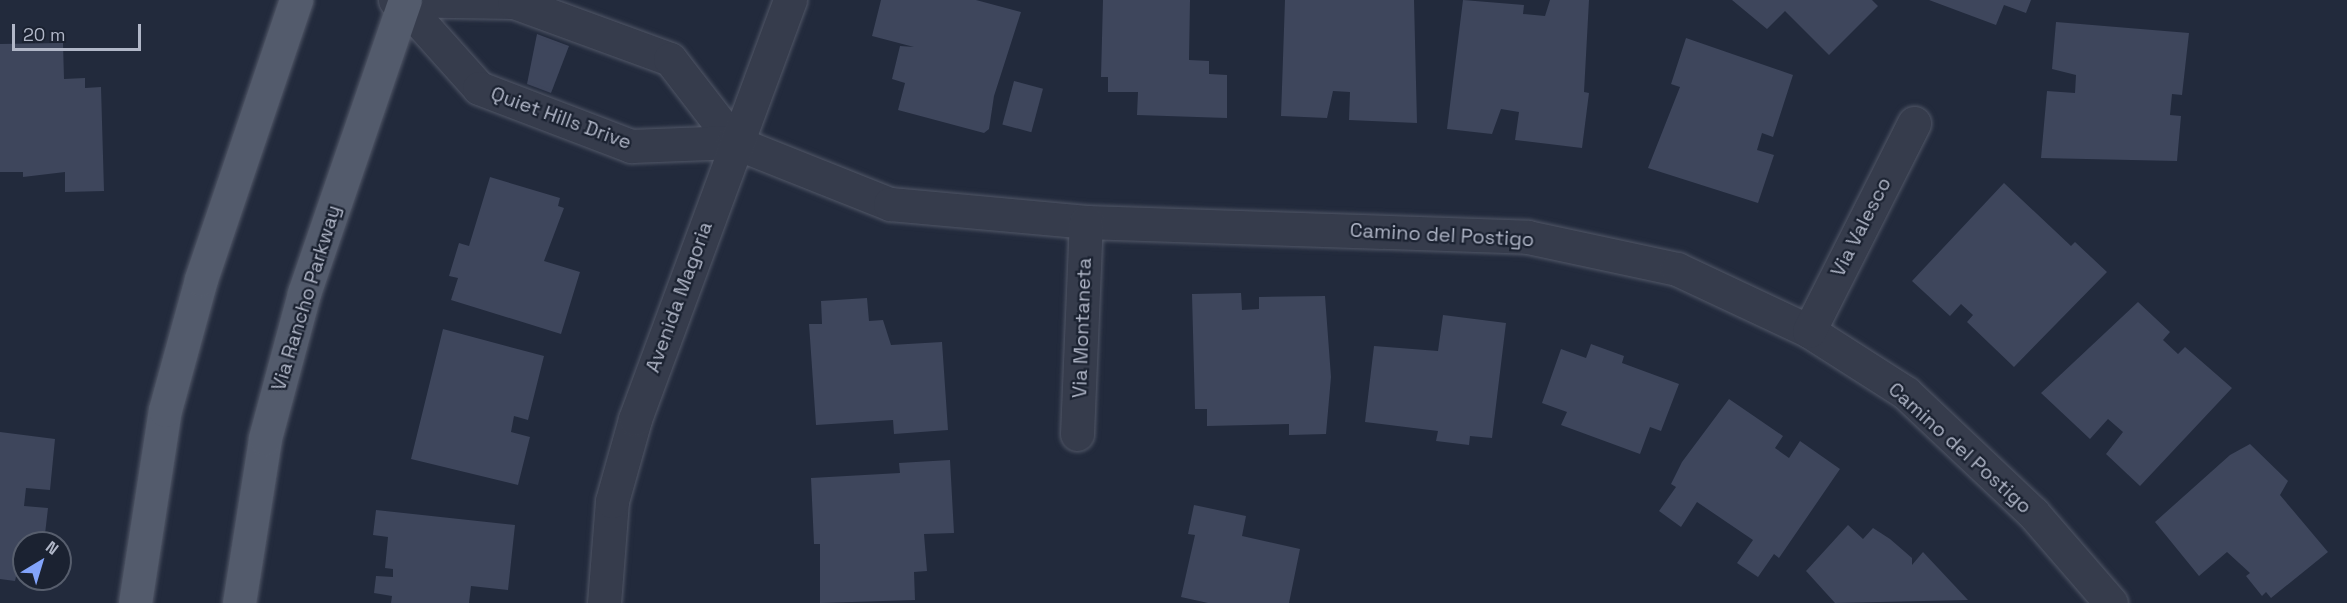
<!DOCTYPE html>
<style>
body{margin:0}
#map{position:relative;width:2347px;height:603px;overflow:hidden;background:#222a3c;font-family:"Space Grotesk",sans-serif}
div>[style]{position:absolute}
.building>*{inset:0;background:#3e465c;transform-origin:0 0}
.roads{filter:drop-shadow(0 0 2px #515767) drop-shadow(0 0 2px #515767)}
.minor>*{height:33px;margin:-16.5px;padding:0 16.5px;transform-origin:16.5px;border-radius:16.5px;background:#363c4c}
.primary>*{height:33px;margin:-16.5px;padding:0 16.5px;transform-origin:16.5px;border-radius:16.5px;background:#535b6c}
span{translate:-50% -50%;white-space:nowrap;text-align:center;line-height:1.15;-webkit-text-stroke:4.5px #1b2231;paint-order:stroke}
.street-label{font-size:20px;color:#b1b7c8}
.north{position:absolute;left:12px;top:531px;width:60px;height:60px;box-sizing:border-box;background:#1b2231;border:2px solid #575e6d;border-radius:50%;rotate:38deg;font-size:16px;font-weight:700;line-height:24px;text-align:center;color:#b1b7c8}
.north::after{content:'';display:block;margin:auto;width:21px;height:27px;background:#83a4fb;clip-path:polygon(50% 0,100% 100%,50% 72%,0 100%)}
.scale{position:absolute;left:12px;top:24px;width:129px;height:27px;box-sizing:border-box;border:3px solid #b1b7c8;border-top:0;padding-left:8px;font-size:18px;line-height:21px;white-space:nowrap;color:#b1b7c8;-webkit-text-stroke:4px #1b2231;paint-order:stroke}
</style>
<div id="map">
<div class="building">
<i style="clip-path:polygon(881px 0,976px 0,1021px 12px,994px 96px,989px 129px,984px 133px,898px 110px,905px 83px,892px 79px,900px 46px,914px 47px,872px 36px)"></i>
<i style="clip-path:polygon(1103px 0,1190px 0,1189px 60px,1209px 61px,1209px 74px,1227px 75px,1227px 118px,1137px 115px,1138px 92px,1108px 92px,1108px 77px,1101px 77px)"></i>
<i style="clip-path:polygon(1285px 0,1414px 0,1417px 123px,1349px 120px,1350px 92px,1333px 91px,1327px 118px,1281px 116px)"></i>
<i style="clip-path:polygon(1463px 0,1524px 5px,1523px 14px,1545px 16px,1550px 0,1589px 0,1584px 92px,1589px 93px,1582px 148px,1515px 140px,1519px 112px,1501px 109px,1492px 134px,1447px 129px)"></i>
<i style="clip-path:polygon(1732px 0,1872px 0,1878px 6px,1829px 55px,1785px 11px,1767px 29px)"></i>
<i style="clip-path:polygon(1929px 0,2031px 0,2026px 13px,2004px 5px,1996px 25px)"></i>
<i style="clip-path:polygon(2056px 22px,2189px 33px,2182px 95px,2172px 94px,2170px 115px,2181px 116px,2177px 161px,2041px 158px,2047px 91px,2075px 93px,2076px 75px,2052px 69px)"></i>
<i style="clip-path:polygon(537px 34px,569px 46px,551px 93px,527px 84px)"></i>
<i style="clip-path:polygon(1686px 38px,1793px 75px,1773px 137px,1762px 133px,1757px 150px,1774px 155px,1758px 203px,1648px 168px,1680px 87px,1671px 84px)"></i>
<i style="clip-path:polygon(63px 43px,64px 79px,85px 78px,85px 88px,101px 87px,104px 191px,65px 192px,65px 172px,23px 177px,23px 172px,0 172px,0 44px)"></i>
<i style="left:1014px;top:81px;width:30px;height:45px;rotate:15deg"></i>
<i style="clip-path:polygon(490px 177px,560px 198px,558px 206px,564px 208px,544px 261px,580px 272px,561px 334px,451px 300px,458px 278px,449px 276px,459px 243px,469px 246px)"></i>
<i style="clip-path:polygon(2004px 183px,2071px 246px,2075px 242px,2107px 272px,2014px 367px,1967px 322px,1973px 315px,1961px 304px,1950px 316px,1912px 281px)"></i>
<i style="clip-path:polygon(1241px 293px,1242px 310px,1259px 309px,1259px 297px,1325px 296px,1331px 377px,1326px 434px,1289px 435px,1289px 424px,1207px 426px,1207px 409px,1195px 409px,1192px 294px)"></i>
<i style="clip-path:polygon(867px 298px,869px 321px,883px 320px,891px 345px,942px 342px,948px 430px,894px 434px,893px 420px,816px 425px,809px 324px,822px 324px,821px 301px)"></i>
<i style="clip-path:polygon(2138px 302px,2170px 332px,2163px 340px,2178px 354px,2185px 347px,2232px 388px,2140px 486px,2106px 454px,2123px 432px,2108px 419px,2090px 439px,2041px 393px)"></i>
<i style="clip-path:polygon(1443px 315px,1506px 323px,1492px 438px,1470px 436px,1469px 445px,1436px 441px,1438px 431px,1365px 422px,1374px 346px,1438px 351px)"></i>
<i style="clip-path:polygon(443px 329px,544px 356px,528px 420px,514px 416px,511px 432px,530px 437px,518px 485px,411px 459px)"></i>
<i style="clip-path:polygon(1591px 344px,1624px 356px,1622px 363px,1679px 384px,1661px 431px,1650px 427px,1640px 454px,1561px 425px,1567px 412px,1542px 403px,1561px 349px,1586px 358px)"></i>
<i style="clip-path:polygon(1729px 399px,1783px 436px,1775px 448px,1789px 458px,1800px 441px,1840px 469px,1779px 558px,1774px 554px,1758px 577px,1737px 563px,1753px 540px,1697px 502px,1681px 527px,1659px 511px,1676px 487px,1671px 484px,1682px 462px)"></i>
<i style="clip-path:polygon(0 432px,55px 439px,50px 490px,26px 488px,24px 506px,48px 508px,44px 543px,24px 543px,15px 581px,0 579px)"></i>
<i style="clip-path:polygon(2250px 444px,2288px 481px,2280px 495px,2328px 552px,2271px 598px,2266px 592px,2262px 596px,2246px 576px,2250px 573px,2227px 552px,2199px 576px,2155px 522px,2230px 455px)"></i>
<i style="clip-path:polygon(950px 460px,954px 533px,924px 534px,927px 571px,914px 572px,915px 600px,820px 603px,820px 544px,814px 544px,811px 478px,900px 473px,899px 463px)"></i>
<i style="clip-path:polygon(1194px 505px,1246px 516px,1242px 536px,1300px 549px,1289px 603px,1208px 603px,1181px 597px,1195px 535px,1188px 534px)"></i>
<i style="clip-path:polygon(376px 510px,515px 525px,508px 590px,471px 586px,469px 603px,391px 603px,392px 596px,374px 593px,376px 576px,393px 577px,393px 569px,385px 568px,388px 537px,373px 535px)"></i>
<i style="clip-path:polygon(1848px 525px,1863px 539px,1873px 528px,1890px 539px,1912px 558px,1912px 565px,1923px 552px,1968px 600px,1835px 603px,1806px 571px)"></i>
</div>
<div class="roads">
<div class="minor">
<i style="left:395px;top:0;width:119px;rotate:1deg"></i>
<i style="left:514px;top:2px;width:166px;rotate:20.1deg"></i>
<i style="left:670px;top:59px;width:105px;rotate:52.4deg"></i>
<i style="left:403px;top:3px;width:114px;rotate:48.2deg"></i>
<i style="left:479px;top:88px;width:163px;rotate:20.9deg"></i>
<i style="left:631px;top:146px;width:103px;rotate:-2.2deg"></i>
<i style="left:734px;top:142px;width:168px;rotate:21.7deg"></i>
<i style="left:890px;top:204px;width:197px;rotate:5.2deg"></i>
<i style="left:1086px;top:222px;width:442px;rotate:1.9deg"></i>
<i style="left:1528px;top:237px;width:152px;rotate:12.1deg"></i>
<i style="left:1677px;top:269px;width:146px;rotate:25.2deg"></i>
<i style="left:1809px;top:331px;width:115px;rotate:32.6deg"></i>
<i style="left:1906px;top:393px;width:175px;rotate:43.4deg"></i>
<i style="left:2033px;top:513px;width:119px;rotate:49.1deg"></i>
<i style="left:1809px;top:331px;width:233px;rotate:-63.2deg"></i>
<i style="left:1077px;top:434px;width:212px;rotate:-87.6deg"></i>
<i style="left:604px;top:603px;width:102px;rotate:-85.5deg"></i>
<i style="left:612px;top:501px;width:85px;rotate:-74.3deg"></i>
<i style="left:635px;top:419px;width:447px;rotate:-69.7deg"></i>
</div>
<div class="primary">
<i style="left:135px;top:603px;width:195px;rotate:-81.2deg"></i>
<i style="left:165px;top:410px;width:136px;rotate:-74.6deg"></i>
<i style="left:201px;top:279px;width:295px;rotate:-71.2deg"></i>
<i style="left:239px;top:603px;width:167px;rotate:-81deg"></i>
<i style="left:265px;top:438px;width:150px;rotate:-74.9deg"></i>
<i style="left:304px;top:293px;width:310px;rotate:-71deg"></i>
</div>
</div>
<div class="street-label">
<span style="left:561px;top:118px;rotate:20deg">Quiet Hills Drive</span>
<span style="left:1861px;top:227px;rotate:-63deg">Via Valesco</span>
<span style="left:1442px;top:235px;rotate:3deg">Camino del Postigo</span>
<span style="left:679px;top:297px;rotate:-70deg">Avenida Magoria</span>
<span style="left:306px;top:298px;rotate:-73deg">Via Rancho Parkway</span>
<span style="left:1082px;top:328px;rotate:-88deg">Via Montaneta</span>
<span style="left:1960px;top:448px;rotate:42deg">Camino del Postigo</span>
</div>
<div class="north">N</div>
<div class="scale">20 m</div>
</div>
